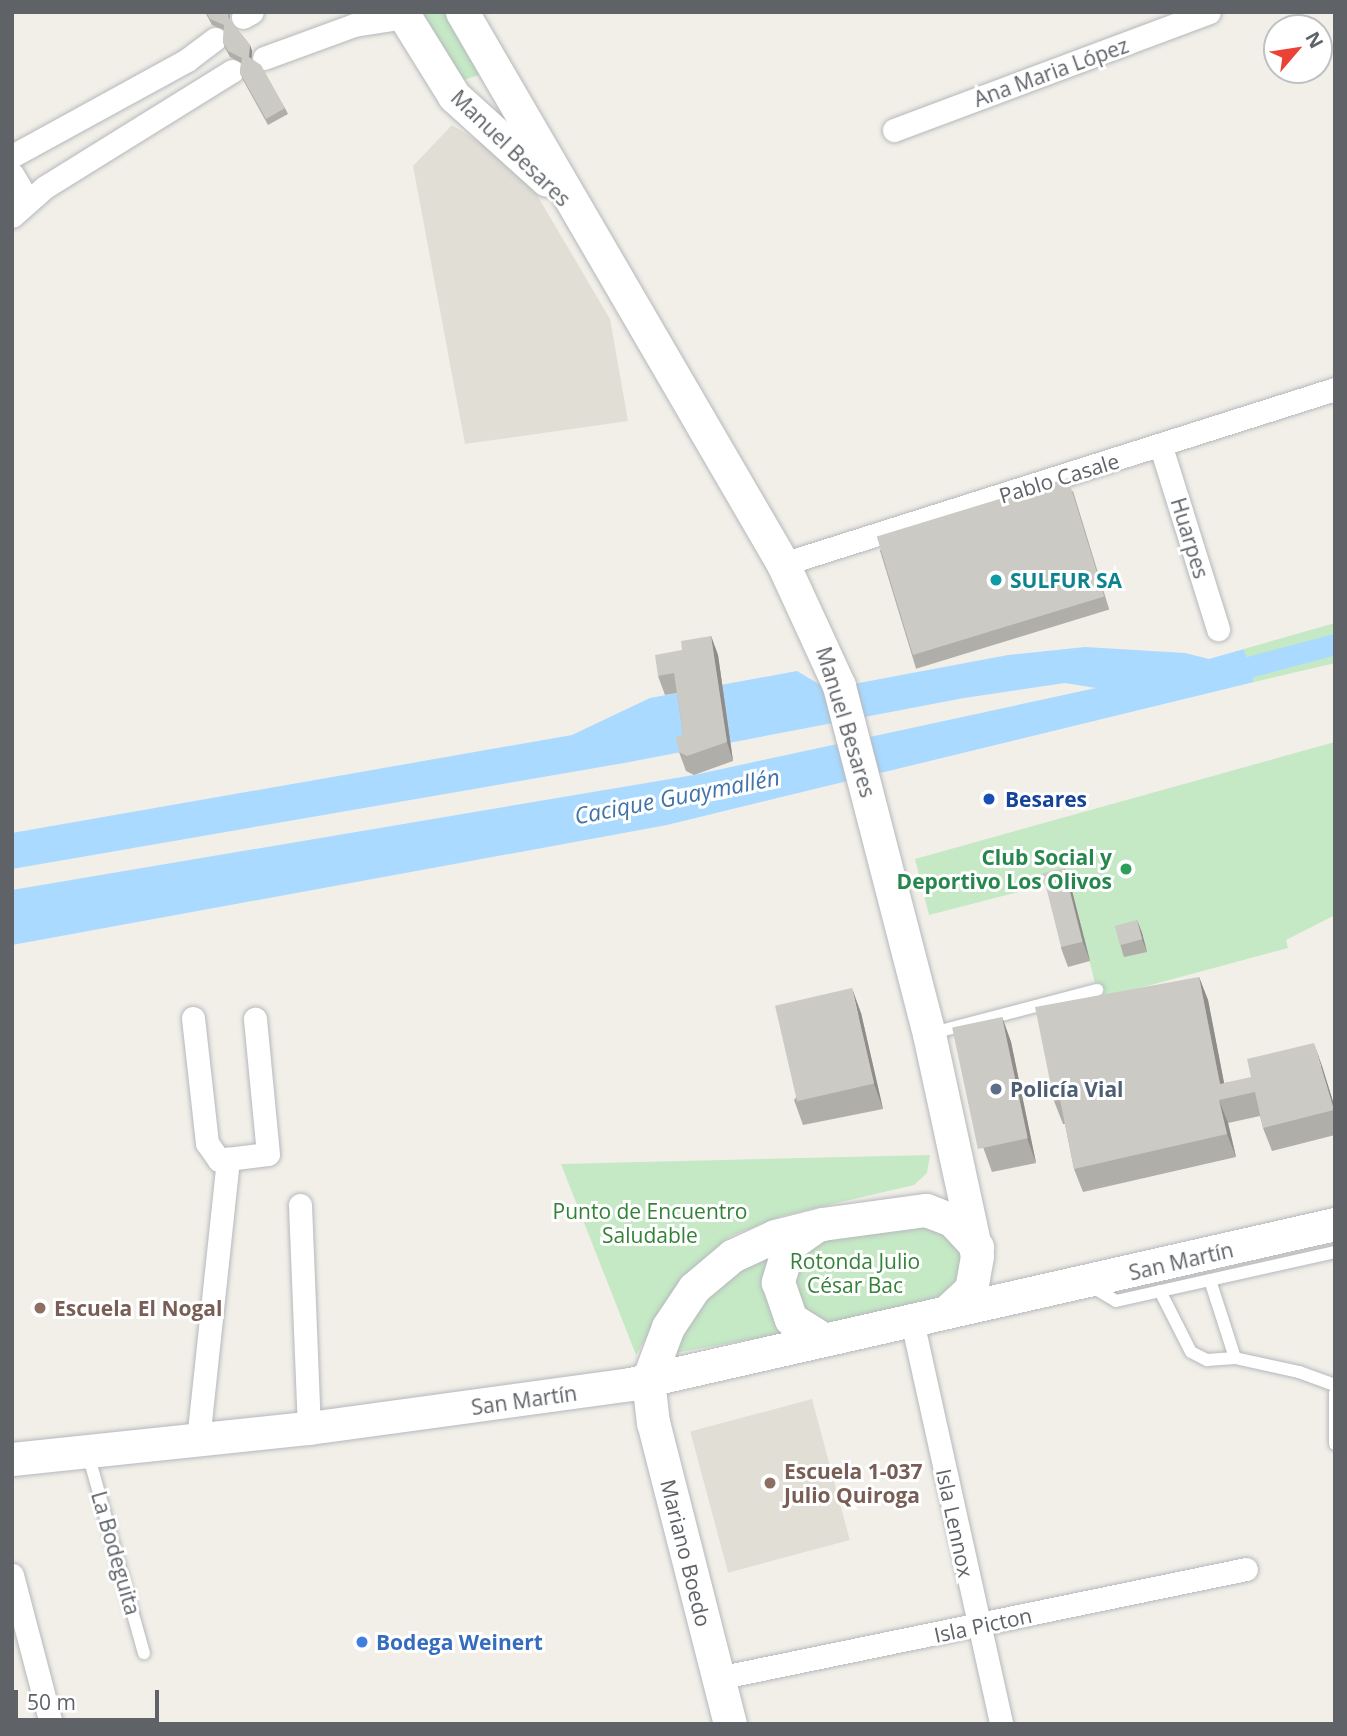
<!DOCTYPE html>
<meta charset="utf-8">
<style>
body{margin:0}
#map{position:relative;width:1347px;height:1736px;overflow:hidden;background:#f1efe8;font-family:"Open Sans",sans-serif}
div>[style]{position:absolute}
.education>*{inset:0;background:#e1ded6;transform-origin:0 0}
.green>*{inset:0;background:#c5e8c5}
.water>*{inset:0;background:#aadaff}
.canal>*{height:21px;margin:-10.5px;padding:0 10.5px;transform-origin:10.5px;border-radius:10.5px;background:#aadaff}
.roads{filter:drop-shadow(0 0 2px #b5b8bc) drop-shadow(0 0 2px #b5b8bc)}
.service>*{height:12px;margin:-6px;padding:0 6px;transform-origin:6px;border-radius:6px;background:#fff}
.minor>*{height:23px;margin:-11.5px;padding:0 11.5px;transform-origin:11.5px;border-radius:11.5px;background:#fff}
.secondary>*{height:33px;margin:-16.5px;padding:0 16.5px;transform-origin:16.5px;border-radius:16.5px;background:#fff}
.wall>*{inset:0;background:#afaea9;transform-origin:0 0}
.shaded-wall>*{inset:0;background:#8f8d8a}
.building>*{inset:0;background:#cccac5;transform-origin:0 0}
.dots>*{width:19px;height:19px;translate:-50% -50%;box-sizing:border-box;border:4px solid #fff;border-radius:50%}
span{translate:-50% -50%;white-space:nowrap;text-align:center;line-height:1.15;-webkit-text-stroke:6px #fff;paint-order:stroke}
.street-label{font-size:21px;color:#5f6368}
.culture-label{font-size:21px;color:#0d838f;font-weight:700}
.left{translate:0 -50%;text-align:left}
.transit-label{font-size:21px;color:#164399;font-weight:700}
.leisure-label{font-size:21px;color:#27864d;font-weight:700}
.right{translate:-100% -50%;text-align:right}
.service-label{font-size:21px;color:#4e5e75;font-weight:700}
.park-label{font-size:21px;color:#348238}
.education-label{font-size:21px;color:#785e54;font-weight:700}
.shop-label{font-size:21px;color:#366cbe;font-weight:700}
.water-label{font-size:23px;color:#4174aa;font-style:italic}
.frame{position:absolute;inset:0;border:14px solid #5f6368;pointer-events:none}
.north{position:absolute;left:1263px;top:14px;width:70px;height:70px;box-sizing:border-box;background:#fff;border:2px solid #bfc1c3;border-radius:50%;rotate:61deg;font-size:19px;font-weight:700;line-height:28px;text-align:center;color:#5f6368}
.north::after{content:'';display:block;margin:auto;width:24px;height:32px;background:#ea4335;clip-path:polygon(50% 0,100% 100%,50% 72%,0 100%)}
.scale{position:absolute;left:14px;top:1690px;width:145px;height:32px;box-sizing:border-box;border:4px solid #5f6368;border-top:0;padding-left:9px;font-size:21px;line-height:24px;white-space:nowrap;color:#5f6368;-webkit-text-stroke:5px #fff;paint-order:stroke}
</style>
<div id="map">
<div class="education">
<i style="clip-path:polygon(452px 125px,491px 149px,531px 185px,610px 319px,628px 421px,465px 444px,413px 166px)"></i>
<i style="left:812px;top:1399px;width:146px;height:126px;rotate:75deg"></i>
</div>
<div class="green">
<i style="clip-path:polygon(414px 12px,453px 12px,481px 69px,479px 75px,461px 81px)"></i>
<i style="clip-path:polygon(1335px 623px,1335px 663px,1254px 682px,1244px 649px)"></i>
<i style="clip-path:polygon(1335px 742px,1335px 915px,1286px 940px,1288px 948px,1099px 999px,1069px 879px,929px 915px,915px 859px)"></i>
<i style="clip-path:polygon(930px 1155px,927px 1173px,914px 1185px,781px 1216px,729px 1237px,677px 1285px,636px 1355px,561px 1164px)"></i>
<i style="clip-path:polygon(928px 1220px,960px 1249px,961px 1274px,943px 1296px,869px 1320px,812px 1323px,792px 1286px,803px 1247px,810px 1241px)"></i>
<i style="clip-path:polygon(767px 1249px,786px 1333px,675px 1353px,688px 1310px)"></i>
</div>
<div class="water">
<i style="clip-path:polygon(1085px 647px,1185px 653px,1209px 659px,1244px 649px,1254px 682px,667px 825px,12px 945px,12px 890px,694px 775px,1096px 688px,1065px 683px,964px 698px,624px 763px,12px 869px,12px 833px,572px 735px,650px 698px,797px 671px,827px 689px,1008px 655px)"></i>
</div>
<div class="canal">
<i style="left:1222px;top:674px;width:117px;rotate:-14.9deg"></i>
</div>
<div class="roads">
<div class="service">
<i style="left:929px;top:1034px;width:174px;rotate:-14.7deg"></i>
<i style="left:1210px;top:1280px;width:82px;rotate:72.2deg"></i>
<i style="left:1091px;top:1286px;width:29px;rotate:31deg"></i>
<i style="left:1116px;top:1301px;width:224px;rotate:-12.6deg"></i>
<i style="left:1160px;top:1291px;width:68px;rotate:63.1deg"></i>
<i style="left:1191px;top:1352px;width:18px;rotate:27deg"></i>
<i style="left:1207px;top:1360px;width:28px;rotate:-4deg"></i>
<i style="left:1235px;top:1358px;width:66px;rotate:12.3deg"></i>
<i style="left:1299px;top:1372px;width:38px;rotate:20deg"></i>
<i style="left:1335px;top:1393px;width:51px;rotate:90deg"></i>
<i style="left:88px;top:1454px;width:207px;rotate:74.3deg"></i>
</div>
<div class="minor">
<i style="left:243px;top:17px;width:10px;rotate:-29deg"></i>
<i style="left:264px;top:58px;width:96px;rotate:-20.1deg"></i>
<i style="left:354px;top:25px;width:52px;rotate:-8.9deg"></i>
<i style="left:894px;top:130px;width:336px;rotate:-20.5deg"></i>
<i style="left:12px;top:156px;width:200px;rotate:-28.7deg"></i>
<i style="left:187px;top:60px;width:35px;rotate:-37deg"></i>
<i style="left:12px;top:174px;width:31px;rotate:59deg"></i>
<i style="left:12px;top:216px;width:44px;rotate:-41.3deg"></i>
<i style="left:45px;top:187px;width:220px;rotate:-31.8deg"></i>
<i style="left:1161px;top:447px;width:191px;rotate:72.6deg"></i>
<i style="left:783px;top:564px;width:579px;rotate:-17.59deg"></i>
<i style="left:193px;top:1018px;width:126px;rotate:83.6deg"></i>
<i style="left:207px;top:1143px;width:21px;rotate:55deg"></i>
<i style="left:219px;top:1160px;width:49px;rotate:-7deg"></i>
<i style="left:268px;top:1154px;width:136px;rotate:-95.5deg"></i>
<i style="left:300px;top:1205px;width:223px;rotate:87.7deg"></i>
<i style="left:912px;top:1321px;width:413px;rotate:77.5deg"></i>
<i style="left:198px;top:1440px;width:283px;rotate:-83.9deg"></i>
<i style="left:12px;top:1575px;width:154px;rotate:75.3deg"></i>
<i style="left:718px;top:1678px;width:539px;rotate:-11.66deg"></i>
</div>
<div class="secondary">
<i style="left:402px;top:12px;width:99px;rotate:58.2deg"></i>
<i style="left:454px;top:96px;width:125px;rotate:42.1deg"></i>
<i style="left:462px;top:12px;width:639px;rotate:59.82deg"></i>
<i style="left:783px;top:564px;width:134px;rotate:65.3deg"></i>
<i style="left:839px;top:686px;width:359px;rotate:75.5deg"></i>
<i style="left:929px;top:1034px;width:227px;rotate:77.8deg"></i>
<i style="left:977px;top:1256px;width:34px;rotate:100deg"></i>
<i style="left:971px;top:1289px;width:33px;rotate:137deg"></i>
<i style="left:813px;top:1228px;width:29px;rotate:145deg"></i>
<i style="left:789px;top:1245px;width:39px;rotate:107deg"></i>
<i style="left:778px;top:1282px;width:39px;rotate:71deg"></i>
<i style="left:791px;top:1319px;width:39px;rotate:32deg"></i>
<i style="left:12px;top:1459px;width:299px;rotate:-6deg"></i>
<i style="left:309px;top:1428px;width:324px;rotate:-7.8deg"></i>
<i style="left:630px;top:1384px;width:723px;rotate:-12.79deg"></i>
<i style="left:730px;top:1724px;width:311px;rotate:-104.3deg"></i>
<i style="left:653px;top:1423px;width:43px;rotate:-96.6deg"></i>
<i style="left:648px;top:1380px;width:57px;rotate:-69.3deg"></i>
<i style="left:668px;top:1327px;width:47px;rotate:-56.3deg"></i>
<i style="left:694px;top:1288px;width:50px;rotate:-40.1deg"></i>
<i style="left:732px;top:1256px;width:47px;rotate:-24.9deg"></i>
<i style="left:775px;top:1236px;width:49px;rotate:-14.3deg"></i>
<i style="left:822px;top:1224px;width:105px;rotate:-7.7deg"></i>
<i style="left:926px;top:1210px;width:28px;rotate:21deg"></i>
<i style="left:952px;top:1220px;width:37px;rotate:47deg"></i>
</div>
</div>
<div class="wall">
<i style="clip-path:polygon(205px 12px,230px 12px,230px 20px,250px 45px,252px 51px,252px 59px,285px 108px,288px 114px,268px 125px,243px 80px,240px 73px,241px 63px,230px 57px,225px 48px,223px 42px,224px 30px,212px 25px)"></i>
<i style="left:1073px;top:491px;width:124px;height:202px;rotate:73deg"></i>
<i style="clip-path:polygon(711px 636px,718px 655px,733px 761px,694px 775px,686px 771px,679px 752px,683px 735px,677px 693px,665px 695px,658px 676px,682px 650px)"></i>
<i style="clip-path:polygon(1064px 868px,1071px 887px,1090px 961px,1068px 967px,1061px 948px)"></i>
<i style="clip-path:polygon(1137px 920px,1142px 933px,1147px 952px,1124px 957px,1120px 944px)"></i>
<i style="clip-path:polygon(1199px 977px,1208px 1000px,1224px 1083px,1322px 1066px,1335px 1108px,1335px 1135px,1272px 1151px,1263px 1128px,1260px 1116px,1228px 1123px,1236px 1157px,1083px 1192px,1074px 1169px,1065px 1124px,1063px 1124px,1054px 1101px)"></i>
<i style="clip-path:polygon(861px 1013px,883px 1109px,803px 1125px,794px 1100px)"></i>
<i style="clip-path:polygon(1002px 1017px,1011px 1042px,1036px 1163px,992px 1172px,983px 1147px)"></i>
</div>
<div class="shaded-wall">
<i style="clip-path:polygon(250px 45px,252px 51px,251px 63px,249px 57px)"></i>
<i style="clip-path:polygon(711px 636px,718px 655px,733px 761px,727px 742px)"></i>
<i style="clip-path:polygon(1064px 868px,1071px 887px,1090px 961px,1083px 942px)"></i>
<i style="clip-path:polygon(1137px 920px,1142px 933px,1147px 952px,1142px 939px)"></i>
<i style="clip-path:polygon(1199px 977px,1208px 1000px,1227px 1098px,1220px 1084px)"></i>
<i style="clip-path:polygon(852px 988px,861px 1013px,883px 1109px,874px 1084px)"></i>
<i style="clip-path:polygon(1002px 1017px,1011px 1042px,1036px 1163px,1027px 1138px)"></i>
<i style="clip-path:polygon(1314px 1043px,1322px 1066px,1335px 1108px,1335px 1113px)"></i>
<i style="clip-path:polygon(1219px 1100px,1228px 1123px,1236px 1157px,1227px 1134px)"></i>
</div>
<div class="building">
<i style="clip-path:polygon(206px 12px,228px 12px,228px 17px,250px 45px,249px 57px,261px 65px,285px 108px,266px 119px,240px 73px,242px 58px,228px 51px,223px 42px,224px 25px,210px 19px)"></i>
<i style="left:1068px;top:478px;width:124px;height:200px;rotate:73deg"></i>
<i style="clip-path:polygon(711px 636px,727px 742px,687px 756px,679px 752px,676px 736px,683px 735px,674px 673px,658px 676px,655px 655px,682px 650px,681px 641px)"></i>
<i style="left:1064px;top:868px;width:76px;height:22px;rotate:76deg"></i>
<i style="left:1137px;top:920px;width:20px;height:23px;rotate:75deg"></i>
<i style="clip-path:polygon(1199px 977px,1220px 1084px,1251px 1077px,1247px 1059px,1314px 1043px,1334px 1110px,1263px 1128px,1255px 1092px,1219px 1100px,1227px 1134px,1074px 1169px,1060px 1100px,1054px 1101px,1035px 1007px)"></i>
<i style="left:852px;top:988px;width:98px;height:79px;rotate:77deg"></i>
<i style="left:1002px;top:1017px;width:124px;height:51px;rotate:78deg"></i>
</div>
<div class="dots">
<i style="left:996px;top:580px;background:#0f9aa8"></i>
<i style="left:989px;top:799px;background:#1a4fb4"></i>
<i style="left:1126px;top:869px;background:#2e9e5b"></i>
<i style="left:996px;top:1089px;background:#5c6f8a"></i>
<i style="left:40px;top:1308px;background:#8d6e63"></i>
<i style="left:770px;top:1483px;background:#8d6e63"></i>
<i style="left:362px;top:1642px;background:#3f7fe0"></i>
</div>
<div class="street-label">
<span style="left:1051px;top:72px;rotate:-20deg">Ana Maria López</span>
<span style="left:511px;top:148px;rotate:44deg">Manuel Besares</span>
<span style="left:1059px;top:478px;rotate:-17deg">Pablo Casale</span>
<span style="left:1190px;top:538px;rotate:73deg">Huarpes</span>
<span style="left:846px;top:722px;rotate:73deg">Manuel Besares</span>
<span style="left:1181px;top:1261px;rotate:-13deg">San Martín</span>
<span style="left:524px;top:1400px;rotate:-8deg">San Martín</span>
<span style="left:955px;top:1523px;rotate:78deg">Isla Lennox</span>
<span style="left:116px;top:1553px;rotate:74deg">La Bodeguita</span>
<span style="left:686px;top:1553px;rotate:76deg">Mariano Boedo</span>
<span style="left:983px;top:1625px;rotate:-12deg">Isla Picton</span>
</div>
<div class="culture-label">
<span class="left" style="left:1010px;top:580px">SULFUR SA</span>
</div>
<div class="transit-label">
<span class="left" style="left:1005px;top:799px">Besares</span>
</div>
<div class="leisure-label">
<span class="right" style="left:1112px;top:869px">Club Social y<br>Deportivo Los Olivos</span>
</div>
<div class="service-label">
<span class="left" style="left:1010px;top:1089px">Policía Vial</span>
</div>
<div class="park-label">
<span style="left:650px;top:1223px">Punto de Encuentro<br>Saludable</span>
<span style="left:855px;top:1273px">Rotonda Julio<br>César Bac</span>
</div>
<div class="education-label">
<span class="left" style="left:54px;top:1308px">Escuela El Nogal</span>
<span class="left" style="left:784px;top:1483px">Escuela 1-037<br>Julio Quiroga</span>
</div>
<div class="shop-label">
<span class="left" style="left:376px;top:1642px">Bodega Weinert</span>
</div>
<div class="water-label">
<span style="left:677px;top:796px;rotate:-11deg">Cacique Guaymallén</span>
</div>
<div class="frame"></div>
<div class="north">N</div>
<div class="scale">50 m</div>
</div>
